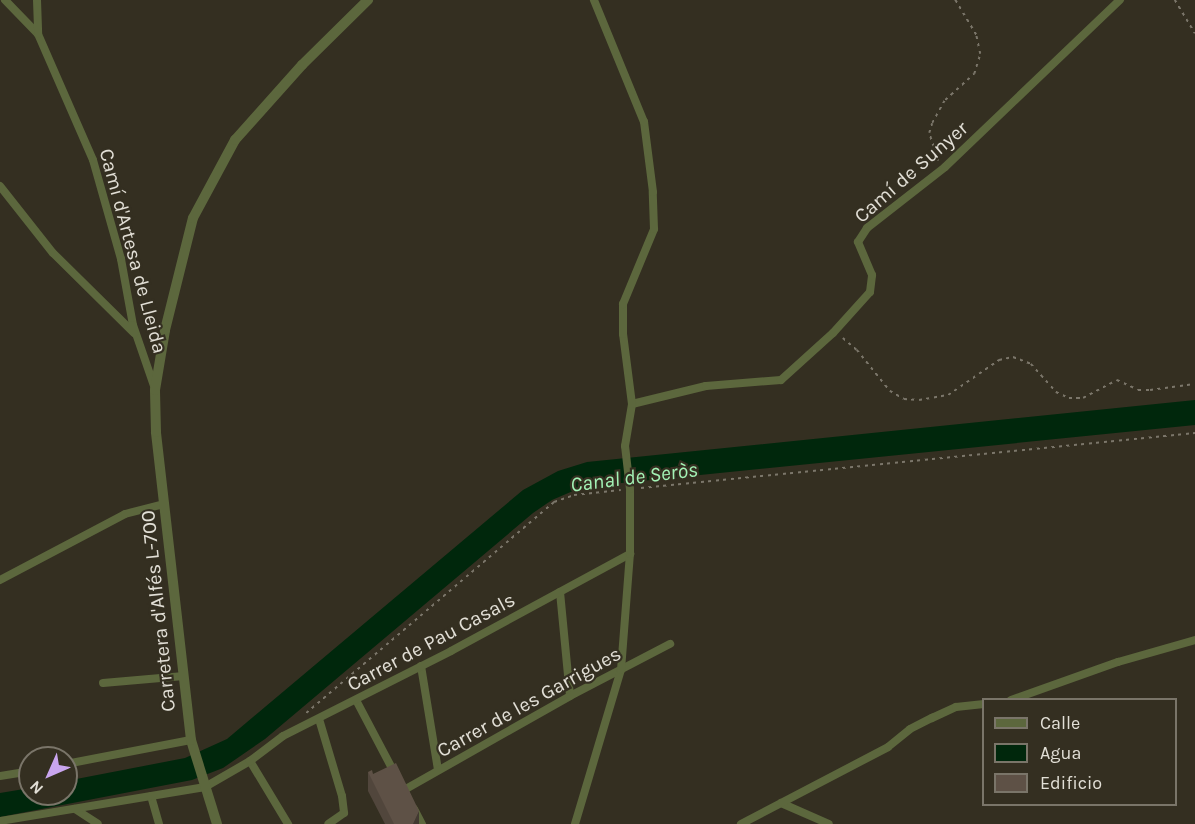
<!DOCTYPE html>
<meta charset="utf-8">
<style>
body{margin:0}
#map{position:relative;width:1195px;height:824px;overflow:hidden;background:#342f21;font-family:Karla,sans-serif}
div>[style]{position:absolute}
.water>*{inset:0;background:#00270c}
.path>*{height:1.5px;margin-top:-0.75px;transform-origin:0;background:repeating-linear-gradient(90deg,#7b766a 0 3px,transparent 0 7.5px)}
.minor>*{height:8px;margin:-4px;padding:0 4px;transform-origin:4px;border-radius:4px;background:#5c673d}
.tertiary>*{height:10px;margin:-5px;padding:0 5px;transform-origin:5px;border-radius:5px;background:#5c673d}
.wall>*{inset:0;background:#51463c}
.shaded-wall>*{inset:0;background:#423931}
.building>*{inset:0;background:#5e5146}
span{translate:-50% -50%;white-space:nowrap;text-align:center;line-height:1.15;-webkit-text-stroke:4.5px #342f21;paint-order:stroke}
.street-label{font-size:20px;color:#e2dfd6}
.water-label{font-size:21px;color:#a3f2b5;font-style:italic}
.legend{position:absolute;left:982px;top:698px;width:195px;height:108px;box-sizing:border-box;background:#342f21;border:2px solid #7a7569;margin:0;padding:8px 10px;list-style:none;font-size:18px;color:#e2dfd6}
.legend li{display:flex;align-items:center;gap:12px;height:30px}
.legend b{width:30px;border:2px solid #7a7569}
.north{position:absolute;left:18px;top:746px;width:60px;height:60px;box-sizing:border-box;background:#342f21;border:2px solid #7a7569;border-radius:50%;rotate:225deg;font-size:16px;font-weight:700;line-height:24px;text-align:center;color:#e2dfd6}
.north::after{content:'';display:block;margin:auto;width:21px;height:27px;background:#c9a5ee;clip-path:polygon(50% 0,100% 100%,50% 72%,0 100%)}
</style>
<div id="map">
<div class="water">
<i style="clip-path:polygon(1195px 400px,1195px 425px,592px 486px,573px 491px,552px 500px,533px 513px,265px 739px,223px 768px,192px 780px,0 817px,0 793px,30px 788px,30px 794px,66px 794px,66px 781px,185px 758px,227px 739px,523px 490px,558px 471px,587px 462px)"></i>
</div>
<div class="path">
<i style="left:1175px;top:0;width:39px;rotate:59deg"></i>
<i style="left:938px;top:161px;width:29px;rotate:-108deg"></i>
<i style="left:929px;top:133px;width:10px;rotate:-73deg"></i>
<i style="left:932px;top:123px;width:26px;rotate:-61deg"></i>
<i style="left:945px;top:100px;width:39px;rotate:-42deg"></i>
<i style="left:974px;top:74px;width:21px;rotate:-73deg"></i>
<i style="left:980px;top:54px;width:19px;rotate:-102deg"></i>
<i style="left:976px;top:35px;width:41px;rotate:-121deg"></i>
<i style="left:843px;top:338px;width:18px;rotate:41deg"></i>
<i style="left:857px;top:350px;width:53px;rotate:51.2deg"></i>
<i style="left:890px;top:391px;width:16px;rotate:30deg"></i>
<i style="left:904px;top:399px;width:15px;rotate:4deg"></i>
<i style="left:919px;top:400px;width:29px;rotate:-10deg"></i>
<i style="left:948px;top:395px;width:62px;rotate:-34.5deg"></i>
<i style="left:999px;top:360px;width:14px;rotate:-12deg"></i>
<i style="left:1013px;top:357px;width:19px;rotate:21deg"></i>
<i style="left:1031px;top:364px;width:38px;rotate:48deg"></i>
<i style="left:1056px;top:392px;width:14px;rotate:25deg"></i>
<i style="left:1069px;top:398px;width:14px"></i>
<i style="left:1083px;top:398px;width:38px;rotate:-28deg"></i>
<i style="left:1117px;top:380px;width:23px;rotate:25deg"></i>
<i style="left:1138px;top:390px;width:12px"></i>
<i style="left:1150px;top:390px;width:45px;rotate:-7.6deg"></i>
<i style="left:641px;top:488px;width:557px;rotate:-5.67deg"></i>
<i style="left:306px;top:713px;width:326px;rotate:-40.4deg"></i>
<i style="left:554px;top:502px;width:21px;rotate:-19deg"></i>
<i style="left:574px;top:495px;width:47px;rotate:-6.1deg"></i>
</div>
<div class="minor">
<i style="left:5px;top:0;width:47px;rotate:45.9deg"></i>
<i style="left:38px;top:34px;width:137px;rotate:66.4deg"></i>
<i style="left:93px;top:160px;width:103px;rotate:74.2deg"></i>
<i style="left:121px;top:259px;width:67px;rotate:79.7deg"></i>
<i style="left:133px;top:325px;width:68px;rotate:71deg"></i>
<i style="left:37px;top:0;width:34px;rotate:88deg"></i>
<i style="left:0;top:186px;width:85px;rotate:51.7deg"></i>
<i style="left:53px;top:253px;width:114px;rotate:44.6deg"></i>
<i style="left:632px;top:404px;width:76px;rotate:-13.7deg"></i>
<i style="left:706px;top:386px;width:75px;rotate:-4.6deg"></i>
<i style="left:781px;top:380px;width:70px;rotate:-42.1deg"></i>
<i style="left:833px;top:333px;width:55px;rotate:-47.9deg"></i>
<i style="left:870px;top:292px;width:17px;rotate:-83deg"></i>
<i style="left:872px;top:275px;width:36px;rotate:-113deg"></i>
<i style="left:858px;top:242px;width:17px;rotate:-57deg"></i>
<i style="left:867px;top:228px;width:99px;rotate:-38deg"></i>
<i style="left:945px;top:167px;width:242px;rotate:-43.7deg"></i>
<i style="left:0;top:580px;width:141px;rotate:-27.8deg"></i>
<i style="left:125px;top:514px;width:40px;rotate:-14.4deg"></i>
<i style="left:560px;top:592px;width:104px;rotate:84.5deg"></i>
<i style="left:421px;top:666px;width:105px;rotate:80.7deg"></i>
<i style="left:103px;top:683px;width:81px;rotate:-4.9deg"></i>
<i style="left:356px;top:700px;width:84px;rotate:62.2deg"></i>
<i style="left:1011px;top:700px;width:114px;rotate:-19.6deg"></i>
<i style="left:1118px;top:662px;width:80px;rotate:-15.9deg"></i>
<i style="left:319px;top:719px;width:80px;rotate:73.4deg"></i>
<i style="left:342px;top:796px;width:17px;rotate:83deg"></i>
<i style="left:344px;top:813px;width:19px;rotate:145deg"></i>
<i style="left:250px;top:761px;width:74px;rotate:58.9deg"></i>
<i style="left:66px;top:764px;width:127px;rotate:-10.9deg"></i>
<i style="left:0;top:776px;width:30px;rotate:-9deg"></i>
<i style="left:404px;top:790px;width:191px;rotate:-29.5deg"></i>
<i style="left:570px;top:696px;width:113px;rotate:-27.5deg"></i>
<i style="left:151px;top:796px;width:29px;rotate:74deg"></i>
<i style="left:781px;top:803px;width:52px;rotate:23.6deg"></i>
<i style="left:75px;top:809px;width:27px;rotate:33deg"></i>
<i style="left:414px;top:809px;width:17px;rotate:62deg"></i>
<i style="left:0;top:821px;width:208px;rotate:-9.4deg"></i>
<i style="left:205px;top:787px;width:52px;rotate:-30deg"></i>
<i style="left:250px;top:761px;width:41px;rotate:-37.1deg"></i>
<i style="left:283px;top:736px;width:188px;rotate:-26.8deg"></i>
<i style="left:451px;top:651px;width:204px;rotate:-28.5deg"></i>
<i style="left:575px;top:824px;width:161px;rotate:-73.4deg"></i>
<i style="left:621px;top:670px;width:116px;rotate:-85.6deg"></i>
<i style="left:630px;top:554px;width:65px;rotate:-90deg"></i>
<i style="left:630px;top:489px;width:43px;rotate:-96.6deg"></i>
<i style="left:625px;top:446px;width:43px;rotate:-80.5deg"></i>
<i style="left:632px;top:404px;width:71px;rotate:-97.3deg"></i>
<i style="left:623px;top:334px;width:30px;rotate:-90deg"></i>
<i style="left:623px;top:304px;width:81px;rotate:-67.5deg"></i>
<i style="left:654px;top:229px;width:37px;rotate:-92deg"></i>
<i style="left:653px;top:192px;width:71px;rotate:-97.3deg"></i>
<i style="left:644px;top:122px;width:132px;rotate:-112.3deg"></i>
<i style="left:741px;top:824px;width:166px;rotate:-27.6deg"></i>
<i style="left:888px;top:747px;width:28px;rotate:-39deg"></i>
<i style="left:910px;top:729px;width:25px;rotate:-27deg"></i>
<i style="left:932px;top:718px;width:26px;rotate:-25deg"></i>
<i style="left:956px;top:707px;width:28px;rotate:-6deg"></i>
</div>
<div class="tertiary">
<i style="left:217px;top:824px;width:88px;rotate:-107.2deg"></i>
<i style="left:191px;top:740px;width:310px;rotate:-96.5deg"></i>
<i style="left:156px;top:432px;width:42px;rotate:-91.4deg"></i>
<i style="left:155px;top:390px;width:61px;rotate:-80.5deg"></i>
<i style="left:165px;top:330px;width:115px;rotate:-76deg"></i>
<i style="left:193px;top:218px;width:89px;rotate:-61.7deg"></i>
<i style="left:235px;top:140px;width:101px;rotate:-48.2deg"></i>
<i style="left:302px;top:65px;width:93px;rotate:-44.6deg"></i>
</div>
<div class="wall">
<i style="clip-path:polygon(368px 772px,373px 774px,419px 824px,385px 824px,368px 791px)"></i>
</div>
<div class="shaded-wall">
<i style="clip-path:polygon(419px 811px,419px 824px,411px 824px)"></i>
</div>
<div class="building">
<i style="clip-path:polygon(396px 763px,419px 811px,413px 824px,394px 824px,368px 772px,372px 770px,373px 774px)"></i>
</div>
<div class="street-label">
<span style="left:911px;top:172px;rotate:-41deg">Camí de Sunyer</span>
<span style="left:133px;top:251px;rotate:75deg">Camí d'Artesa de Lleida</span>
<span style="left:158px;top:611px;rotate:-96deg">Carretera d'Alfés L-700</span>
<span style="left:431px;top:642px;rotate:-28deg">Carrer de Pau Casals</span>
<span style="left:529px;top:702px;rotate:-29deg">Carrer de les Garrigues</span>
</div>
<div class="water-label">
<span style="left:634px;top:477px;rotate:-7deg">Canal de Seròs</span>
</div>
<ul class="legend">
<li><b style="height:8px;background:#5c673d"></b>Calle</li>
<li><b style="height:16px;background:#00270c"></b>Agua</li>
<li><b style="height:16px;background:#5e5146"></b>Edificio</li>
</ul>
<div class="north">N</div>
</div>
